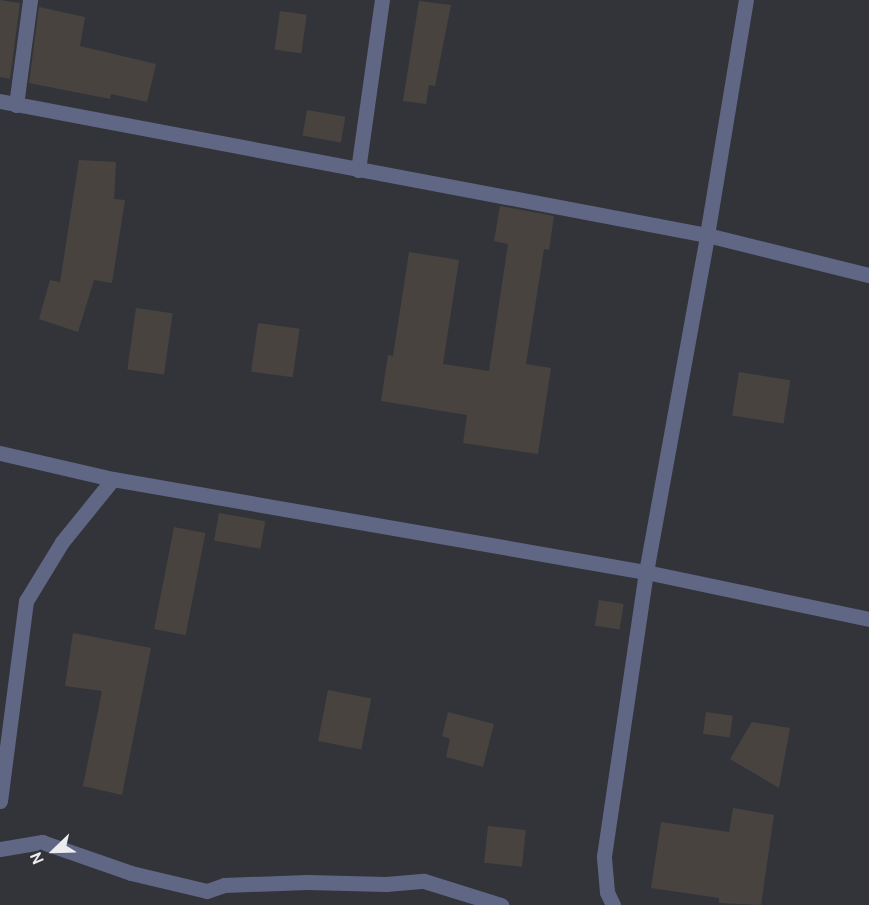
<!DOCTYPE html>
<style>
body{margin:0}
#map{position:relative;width:869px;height:905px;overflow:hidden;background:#323439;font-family:Cabin,sans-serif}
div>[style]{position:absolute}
.building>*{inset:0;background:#494340;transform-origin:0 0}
.street>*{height:15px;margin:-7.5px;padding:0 7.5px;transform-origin:7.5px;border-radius:7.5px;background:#606785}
span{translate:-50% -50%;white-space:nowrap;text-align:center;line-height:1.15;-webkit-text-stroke:4.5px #323439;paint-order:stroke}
.north{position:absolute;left:24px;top:821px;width:60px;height:60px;-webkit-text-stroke:4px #323439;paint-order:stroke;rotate:247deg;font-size:16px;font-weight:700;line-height:24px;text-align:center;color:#ececf0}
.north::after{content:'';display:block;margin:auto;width:21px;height:27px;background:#ececf0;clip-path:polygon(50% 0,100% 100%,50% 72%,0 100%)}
</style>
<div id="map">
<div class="building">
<i style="clip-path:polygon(0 0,20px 3px,10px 79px,0 77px)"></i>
<i style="clip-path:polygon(419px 1px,451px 5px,435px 86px,429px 85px,426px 104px,403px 101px)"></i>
<i style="clip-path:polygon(39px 7px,85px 17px,80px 46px,156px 64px,147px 102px,111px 94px,110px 99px,29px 83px)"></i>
<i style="left:280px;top:11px;width:27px;height:39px;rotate:8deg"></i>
<i style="left:307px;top:110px;width:39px;height:26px;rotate:10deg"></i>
<i style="clip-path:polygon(79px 160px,116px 162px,114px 199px,125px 200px,112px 283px,94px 280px,78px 332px,39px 319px,50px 280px,60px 282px)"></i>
<i style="clip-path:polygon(500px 206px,554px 216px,549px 250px,544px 249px,526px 364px,551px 368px,538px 454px,463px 443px,467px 415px,381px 401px,388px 355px,393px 356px,409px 252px,459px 260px,443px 364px,489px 371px,508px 244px,494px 241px)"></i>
<i style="left:136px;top:308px;width:37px;height:62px;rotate:8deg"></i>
<i style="left:258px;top:323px;width:42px;height:49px;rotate:8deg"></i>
<i style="left:739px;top:372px;width:52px;height:44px;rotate:9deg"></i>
<i style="left:219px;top:513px;width:47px;height:28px;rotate:10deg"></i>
<i style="left:174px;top:527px;width:32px;height:104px;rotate:11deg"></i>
<i style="left:599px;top:600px;width:25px;height:26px;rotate:9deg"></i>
<i style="clip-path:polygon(73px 633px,151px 648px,122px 795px,83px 786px,102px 691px,65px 686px)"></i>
<i style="left:328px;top:690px;width:44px;height:52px;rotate:11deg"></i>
<i style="clip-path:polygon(448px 712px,494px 724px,483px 767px,446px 757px,450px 739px,442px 736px)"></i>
<i style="left:706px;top:712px;width:27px;height:22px;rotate:8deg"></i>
<i style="clip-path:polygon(752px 722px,790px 728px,779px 788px,730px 759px)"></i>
<i style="clip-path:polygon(733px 808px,774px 815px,761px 905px,719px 903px,719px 898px,651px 888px,661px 822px,729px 832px)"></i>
<i style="left:488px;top:826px;width:38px;height:37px;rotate:6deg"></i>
</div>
<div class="street">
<i style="left:0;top:101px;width:720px;rotate:10.73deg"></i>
<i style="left:707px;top:235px;width:167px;rotate:13.9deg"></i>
<i style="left:16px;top:105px;width:106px;rotate:-82.4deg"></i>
<i style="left:358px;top:170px;width:172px;rotate:-82deg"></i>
<i style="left:0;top:453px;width:116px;rotate:13deg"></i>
<i style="left:113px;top:479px;width:541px;rotate:9.9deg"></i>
<i style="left:646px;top:572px;width:228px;rotate:11.9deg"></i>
<i style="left:0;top:801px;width:202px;rotate:-82.6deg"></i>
<i style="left:26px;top:601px;width:69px;rotate:-58.6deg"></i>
<i style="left:62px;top:542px;width:81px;rotate:-51deg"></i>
<i style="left:0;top:849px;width:43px;rotate:-9.5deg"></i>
<i style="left:42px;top:842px;width:94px;rotate:19.2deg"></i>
<i style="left:131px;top:873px;width:78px;rotate:13.3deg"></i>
<i style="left:207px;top:891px;width:18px;rotate:-19deg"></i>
<i style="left:224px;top:885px;width:83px;rotate:-2.1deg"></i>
<i style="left:307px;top:882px;width:79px;rotate:1.5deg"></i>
<i style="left:386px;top:884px;width:38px;rotate:-5deg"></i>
<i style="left:424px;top:881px;width:81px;rotate:17.3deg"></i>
<i style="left:613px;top:905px;width:14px;rotate:-115deg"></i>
<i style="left:607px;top:892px;width:36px;rotate:-95deg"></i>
<i style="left:604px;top:856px;width:287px;rotate:-81.6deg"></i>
<i style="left:646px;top:572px;width:342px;rotate:-79.7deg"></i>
<i style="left:707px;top:235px;width:238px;rotate:-80.6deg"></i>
</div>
<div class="north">N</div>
</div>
